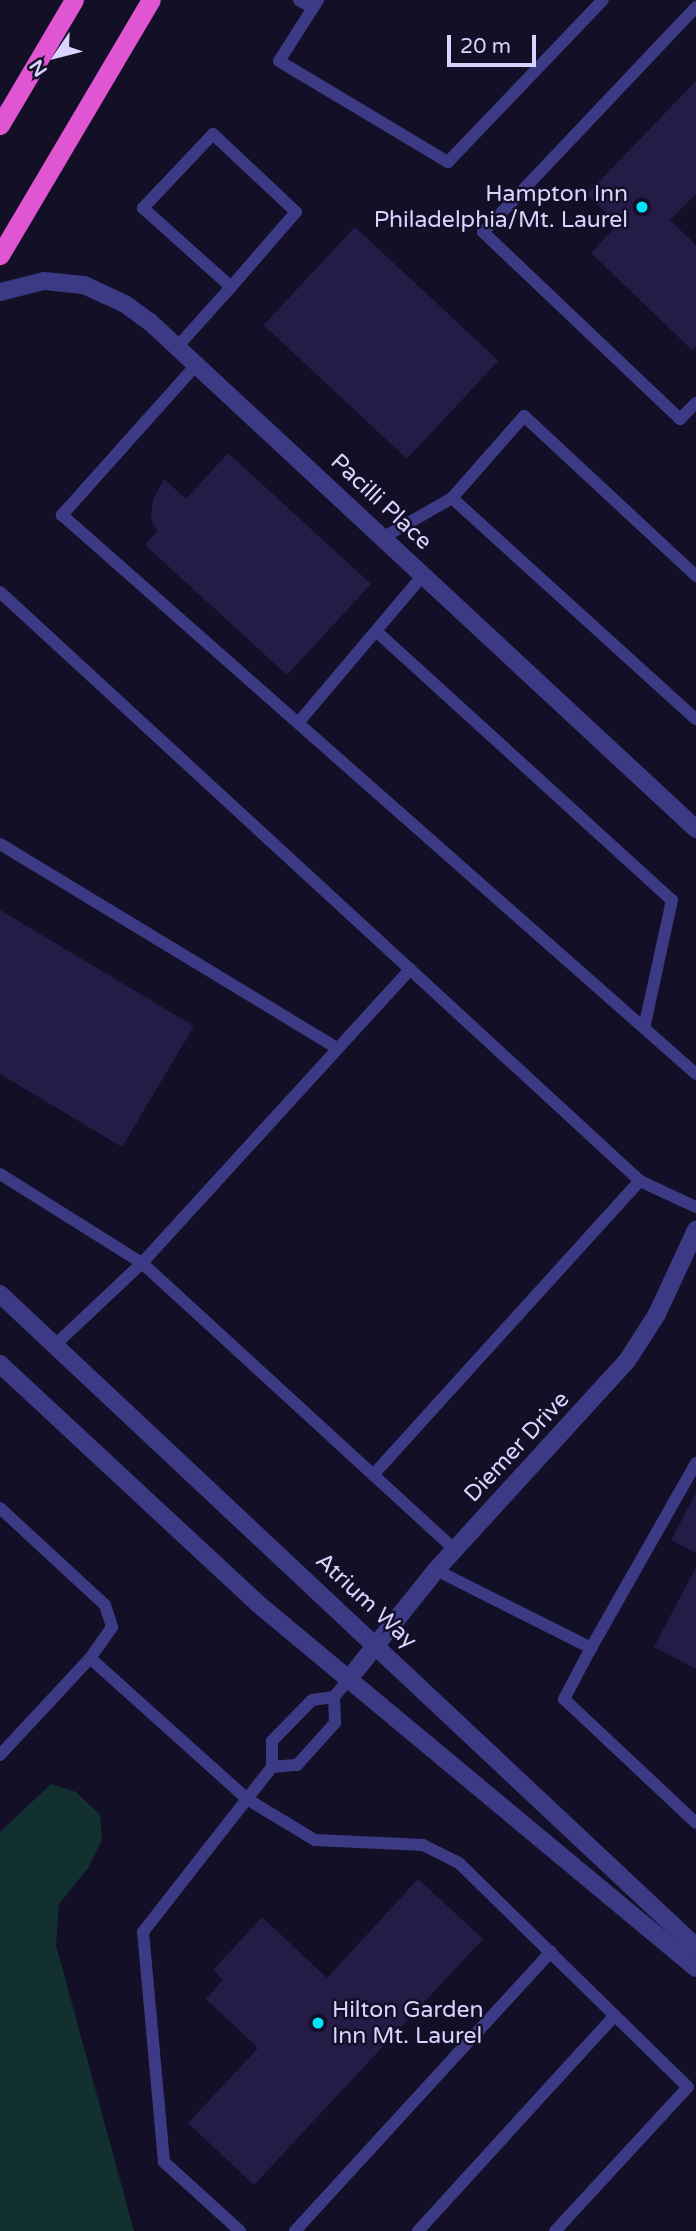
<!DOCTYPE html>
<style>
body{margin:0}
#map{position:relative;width:696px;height:2231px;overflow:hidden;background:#130f26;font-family:"Varela Round",sans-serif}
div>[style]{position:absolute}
.green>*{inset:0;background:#12302f}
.building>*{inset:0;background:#241b47;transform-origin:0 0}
.service>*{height:12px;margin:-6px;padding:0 6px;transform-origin:6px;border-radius:6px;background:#3d3a85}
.minor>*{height:18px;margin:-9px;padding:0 9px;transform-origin:9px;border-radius:9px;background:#3d3a85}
.trunk>*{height:19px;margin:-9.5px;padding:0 9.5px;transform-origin:9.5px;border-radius:9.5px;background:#e055d1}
.dots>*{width:19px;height:19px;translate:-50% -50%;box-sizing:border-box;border:4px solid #130f26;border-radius:50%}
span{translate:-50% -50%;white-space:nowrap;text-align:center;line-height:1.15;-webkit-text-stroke:5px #130f26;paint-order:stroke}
.poi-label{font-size:23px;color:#d9d4ff}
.right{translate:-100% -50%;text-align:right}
.left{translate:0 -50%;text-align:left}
.street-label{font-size:23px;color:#d9d4ff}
.north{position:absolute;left:21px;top:21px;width:70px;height:70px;-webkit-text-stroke:5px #130f26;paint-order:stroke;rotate:235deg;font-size:19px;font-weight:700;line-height:28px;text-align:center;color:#d9d4ff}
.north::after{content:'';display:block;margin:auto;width:24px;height:32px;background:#d9d4ff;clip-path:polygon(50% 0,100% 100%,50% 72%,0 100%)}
.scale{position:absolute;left:447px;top:35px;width:89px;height:32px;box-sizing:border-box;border:4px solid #d9d4ff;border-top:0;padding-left:9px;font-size:21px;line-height:24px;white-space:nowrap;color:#d9d4ff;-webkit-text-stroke:5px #130f26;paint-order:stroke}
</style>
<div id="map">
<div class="green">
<i style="clip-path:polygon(51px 1784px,76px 1792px,100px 1815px,102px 1840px,88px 1868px,59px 1904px,56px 1945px,134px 2231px,0 2231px,0 1832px)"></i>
</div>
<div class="building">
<i style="clip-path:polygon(696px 81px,696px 194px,670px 220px,696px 245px,696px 346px,692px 350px,591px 253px,618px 224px,587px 194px)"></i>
<i style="left:355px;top:227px;width:196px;height:134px;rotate:43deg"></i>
<i style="clip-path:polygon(228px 453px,371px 584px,287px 675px,145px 545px,157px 531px,151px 519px,153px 499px,164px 479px,186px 499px)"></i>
<i style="clip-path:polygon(0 910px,194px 1026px,122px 1147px,0 1074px)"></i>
<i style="clip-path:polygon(696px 1493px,696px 1553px,671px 1540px)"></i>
<i style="clip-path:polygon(696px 1567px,696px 1669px,654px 1647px)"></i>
<i style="clip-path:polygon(418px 1879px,483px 1939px,254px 2185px,188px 2123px,258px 2048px,206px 1999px,223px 1980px,213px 1970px,262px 1917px,327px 1978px)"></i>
</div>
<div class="service">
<i style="left:299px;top:0;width:16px;rotate:30deg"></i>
<i style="left:318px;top:0;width:72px;rotate:122.6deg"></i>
<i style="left:279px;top:61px;width:197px;rotate:30.9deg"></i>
<i style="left:448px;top:162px;width:224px;rotate:-46.3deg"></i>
<i style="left:696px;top:7px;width:310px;rotate:133.4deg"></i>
<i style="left:483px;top:232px;width:272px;rotate:43.5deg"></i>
<i style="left:680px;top:419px;width:23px;rotate:-45deg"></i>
<i style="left:178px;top:346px;width:79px;rotate:-48.1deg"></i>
<i style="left:231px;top:287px;width:99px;rotate:-49.1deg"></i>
<i style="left:296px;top:212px;width:114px;rotate:-136.8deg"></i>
<i style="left:213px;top:134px;width:102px;rotate:133.4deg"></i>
<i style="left:143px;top:208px;width:118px;rotate:41.9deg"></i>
<i style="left:197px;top:364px;width:203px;rotate:131.8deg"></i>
<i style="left:62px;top:515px;width:845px;rotate:41.4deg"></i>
<i style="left:452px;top:498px;width:329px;rotate:42.2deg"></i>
<i style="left:384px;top:537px;width:78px;rotate:-29.8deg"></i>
<i style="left:452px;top:498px;width:109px;rotate:-48.7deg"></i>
<i style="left:524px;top:416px;width:235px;rotate:42.9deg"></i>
<i style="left:0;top:592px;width:870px;rotate:42.62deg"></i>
<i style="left:376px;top:631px;width:400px;rotate:42.3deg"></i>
<i style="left:672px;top:900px;width:131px;rotate:102.3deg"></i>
<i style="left:298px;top:723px;width:194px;rotate:-49.8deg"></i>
<i style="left:0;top:844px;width:395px;rotate:31.2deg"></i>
<i style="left:0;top:1174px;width:168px;rotate:32.1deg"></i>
<i style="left:142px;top:1263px;width:398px;rotate:-47.6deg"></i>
<i style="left:55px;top:1345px;width:120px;rotate:-43.3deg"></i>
<i style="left:142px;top:1263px;width:425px;rotate:42.5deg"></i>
<i style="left:373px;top:1475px;width:397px;rotate:-47.8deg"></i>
<i style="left:640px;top:1181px;width:62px;rotate:24.9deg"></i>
<i style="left:0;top:1508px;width:143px;rotate:42.7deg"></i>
<i style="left:105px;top:1605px;width:23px;rotate:72deg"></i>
<i style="left:112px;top:1627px;width:38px;rotate:125deg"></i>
<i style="left:90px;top:1658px;width:211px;rotate:41.9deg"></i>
<i style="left:247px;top:1799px;width:41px;rotate:-52deg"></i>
<i style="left:272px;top:1767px;width:26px;rotate:-90deg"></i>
<i style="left:272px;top:1741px;width:57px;rotate:-45.7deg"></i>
<i style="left:312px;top:1700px;width:22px;rotate:-8deg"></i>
<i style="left:436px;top:1570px;width:174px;rotate:26.7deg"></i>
<i style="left:591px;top:1648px;width:58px;rotate:117.9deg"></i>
<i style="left:564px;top:1699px;width:181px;rotate:43.2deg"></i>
<i style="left:591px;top:1648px;width:213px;rotate:-60.4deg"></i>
<i style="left:0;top:1755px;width:132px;rotate:-47.1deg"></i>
<i style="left:272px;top:1767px;width:25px;rotate:-5deg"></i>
<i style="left:297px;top:1765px;width:57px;rotate:-47.9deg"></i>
<i style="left:335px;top:1723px;width:26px;rotate:-92deg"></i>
<i style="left:334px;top:1697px;width:22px;rotate:-51deg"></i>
<i style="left:240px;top:2231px;width:103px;rotate:-137.8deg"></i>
<i style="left:164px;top:2162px;width:231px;rotate:-95.2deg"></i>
<i style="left:143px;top:1932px;width:169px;rotate:-52deg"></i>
<i style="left:247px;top:1799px;width:79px;rotate:31.1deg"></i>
<i style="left:315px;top:1840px;width:108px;rotate:2.7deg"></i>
<i style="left:423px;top:1845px;width:40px;rotate:26.6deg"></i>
<i style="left:459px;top:1863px;width:320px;rotate:44.4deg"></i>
<i style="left:688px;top:2087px;width:196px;rotate:132.7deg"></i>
<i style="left:295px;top:2231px;width:379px;rotate:-47.5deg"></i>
<i style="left:418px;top:2231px;width:292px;rotate:-47.6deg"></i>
</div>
<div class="minor">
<i style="left:0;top:292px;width:45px;rotate:-14deg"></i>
<i style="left:44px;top:281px;width:40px;rotate:5.7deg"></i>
<i style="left:84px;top:285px;width:45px;rotate:24.9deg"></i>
<i style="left:125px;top:304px;width:31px;rotate:36deg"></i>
<i style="left:150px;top:322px;width:745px;rotate:42.88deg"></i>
<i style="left:0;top:1294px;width:954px;rotate:43.17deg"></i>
<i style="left:0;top:1364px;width:351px;rotate:42.9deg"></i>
<i style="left:257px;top:1603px;width:571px;rotate:39.74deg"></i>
<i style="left:348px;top:1680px;width:141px;rotate:-51.3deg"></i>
<i style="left:436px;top:1570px;width:283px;rotate:-47.6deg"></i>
<i style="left:627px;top:1361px;width:56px;rotate:-57.4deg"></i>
<i style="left:657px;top:1314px;width:93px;rotate:-65.1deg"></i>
</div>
<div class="trunk">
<i style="left:0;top:125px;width:145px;rotate:-59.4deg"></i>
<i style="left:0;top:255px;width:296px;rotate:-59.4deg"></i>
</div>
<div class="dots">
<i style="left:642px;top:207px;background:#00e5ff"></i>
<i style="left:318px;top:2023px;background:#00e5ff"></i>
</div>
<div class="poi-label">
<span class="right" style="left:628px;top:207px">Hampton Inn<br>Philadelphia/Mt. Laurel</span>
<span class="left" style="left:332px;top:2023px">Hilton Garden<br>Inn Mt. Laurel</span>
</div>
<div class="street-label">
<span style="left:381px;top:502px;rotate:43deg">Pacilli Place</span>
<span style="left:517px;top:1447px;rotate:-47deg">Diemer Drive</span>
<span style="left:366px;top:1601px;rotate:43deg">Atrium Way</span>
</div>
<div class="north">N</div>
<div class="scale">20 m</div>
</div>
